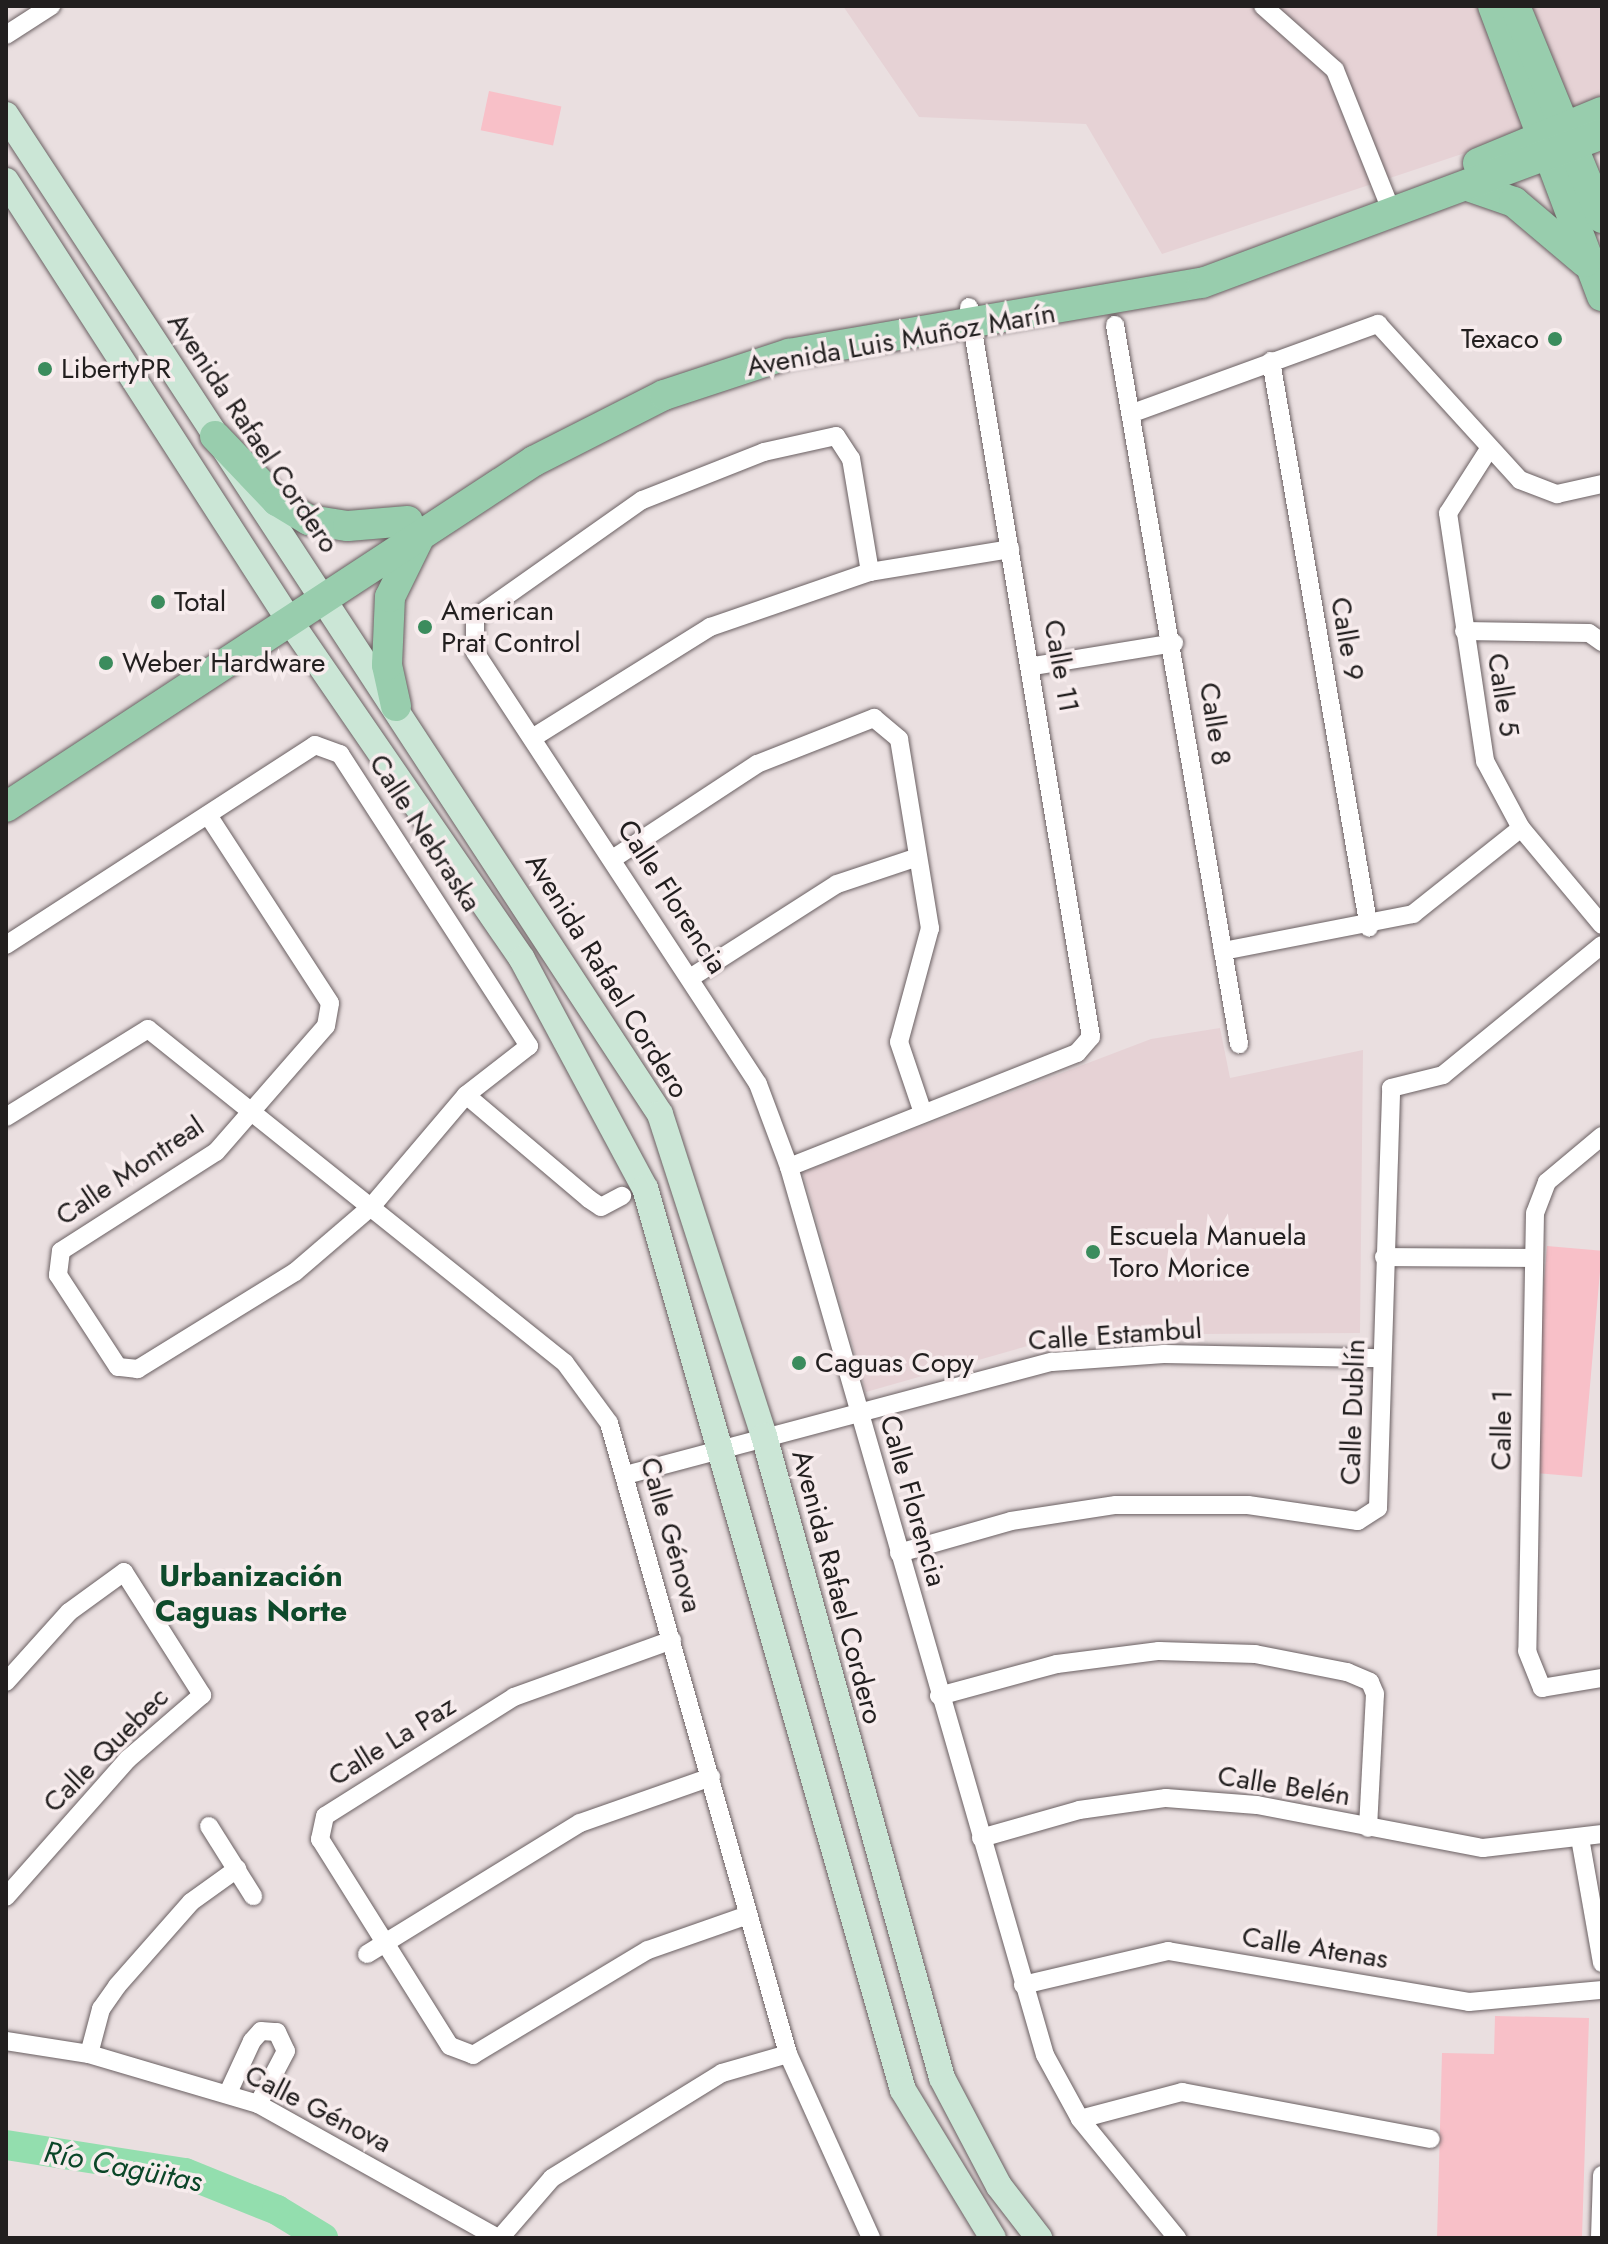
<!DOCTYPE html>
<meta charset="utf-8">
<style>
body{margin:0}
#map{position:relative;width:1608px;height:2244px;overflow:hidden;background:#eadfe0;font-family:Jost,sans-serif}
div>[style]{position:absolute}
.built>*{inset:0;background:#e6d2d5}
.green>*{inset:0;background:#f8c0c8;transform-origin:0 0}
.river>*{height:30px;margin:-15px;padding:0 15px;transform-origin:15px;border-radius:15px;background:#93deae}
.roads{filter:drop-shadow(0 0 2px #6a6062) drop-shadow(0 0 2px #6a6062)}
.minor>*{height:18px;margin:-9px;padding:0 9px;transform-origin:9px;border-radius:9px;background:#fff}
.secondary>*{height:26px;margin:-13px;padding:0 13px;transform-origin:13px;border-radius:13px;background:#cbe6d6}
.primary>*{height:30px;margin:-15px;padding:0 15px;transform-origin:15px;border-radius:15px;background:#98cdad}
.dots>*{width:22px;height:22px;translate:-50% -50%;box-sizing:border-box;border:4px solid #f7eced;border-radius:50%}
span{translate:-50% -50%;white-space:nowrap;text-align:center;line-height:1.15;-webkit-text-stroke:7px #f7eced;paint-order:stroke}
.poi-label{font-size:28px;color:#221f1f}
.right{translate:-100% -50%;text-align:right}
.left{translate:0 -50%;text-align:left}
.street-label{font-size:28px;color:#221f1f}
.neighbourhood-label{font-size:30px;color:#0e4a2b;font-weight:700}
.water-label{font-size:30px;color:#0b4628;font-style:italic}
.frame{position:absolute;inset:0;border:8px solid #221f1f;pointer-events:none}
</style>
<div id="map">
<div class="built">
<i style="clip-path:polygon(843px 6px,1602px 6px,1602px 96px,1480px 148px,1162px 254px,1086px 124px,919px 117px)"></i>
<i style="clip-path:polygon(1220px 1028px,1230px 1078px,1363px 1050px,1360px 1333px,1066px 1335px,866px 1392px,803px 1172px,1151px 1039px)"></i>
</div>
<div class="green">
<i style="left:489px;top:91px;width:74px;height:40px;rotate:12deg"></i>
<i style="left:1547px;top:1246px;width:55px;height:227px;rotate:5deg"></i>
<i style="clip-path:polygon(1495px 2016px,1589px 2018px,1582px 2238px,1437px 2238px,1442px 2053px,1494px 2054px)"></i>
</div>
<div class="river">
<i style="left:6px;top:2145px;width:181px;rotate:8.9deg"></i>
<i style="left:185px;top:2173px;width:99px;rotate:21.9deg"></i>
<i style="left:277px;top:2210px;width:54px;rotate:31.3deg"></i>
</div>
<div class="roads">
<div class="minor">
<i style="left:1263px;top:6px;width:96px;rotate:41.6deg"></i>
<i style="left:1335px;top:70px;width:156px;rotate:68.2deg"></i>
<i style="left:6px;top:35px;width:54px;rotate:-32.8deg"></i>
<i style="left:1115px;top:325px;width:730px;rotate:80.21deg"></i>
<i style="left:1271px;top:361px;width:575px;rotate:80.19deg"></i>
<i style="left:1133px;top:413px;width:261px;rotate:-20deg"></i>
<i style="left:1378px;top:324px;width:211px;rotate:47.7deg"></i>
<i style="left:1520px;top:480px;width:40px;rotate:21deg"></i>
<i style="left:1557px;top:494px;width:46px;rotate:-12.5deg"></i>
<i style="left:1489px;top:449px;width:76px;rotate:122.6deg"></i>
<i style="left:1448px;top:513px;width:251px;rotate:81.5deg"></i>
<i style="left:1485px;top:761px;width:76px;rotate:61.8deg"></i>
<i style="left:1521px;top:828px;width:126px;rotate:50.1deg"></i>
<i style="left:870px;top:572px;width:115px;rotate:-99.5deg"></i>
<i style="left:851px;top:459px;width:27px;rotate:-123deg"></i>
<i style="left:836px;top:436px;width:74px;rotate:167.5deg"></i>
<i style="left:764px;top:452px;width:131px;rotate:158.5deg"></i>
<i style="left:642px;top:500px;width:204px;rotate:144.8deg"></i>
<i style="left:475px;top:618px;width:34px;rotate:90deg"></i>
<i style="left:475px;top:652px;width:516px;rotate:56.77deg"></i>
<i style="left:758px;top:1084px;width:89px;rotate:69.5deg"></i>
<i style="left:789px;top:1167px;width:924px;rotate:73.92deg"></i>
<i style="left:1045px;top:2055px;width:73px;rotate:61.3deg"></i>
<i style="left:1080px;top:2119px;width:154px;rotate:50.8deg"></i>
<i style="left:1464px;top:631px;width:125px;rotate:0.9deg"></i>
<i style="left:1589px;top:633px;width:16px;rotate:35deg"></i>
<i style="left:1034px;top:666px;width:142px;rotate:-9.3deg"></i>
<i style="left:534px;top:737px;width:208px;rotate:-32deg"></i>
<i style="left:710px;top:627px;width:169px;rotate:-19deg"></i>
<i style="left:870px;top:572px;width:142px;rotate:-9.3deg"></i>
<i style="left:614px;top:858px;width:171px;rotate:-33.3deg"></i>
<i style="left:757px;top:764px;width:126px;rotate:-21.5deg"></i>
<i style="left:874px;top:718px;width:33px;rotate:40deg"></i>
<i style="left:899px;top:739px;width:192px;rotate:80.7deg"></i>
<i style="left:930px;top:928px;width:118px;rotate:105.2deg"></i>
<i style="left:899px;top:1042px;width:75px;rotate:71.3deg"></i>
<i style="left:6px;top:945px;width:368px;rotate:-32.9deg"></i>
<i style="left:315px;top:745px;width:27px;rotate:20deg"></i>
<i style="left:340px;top:754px;width:348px;rotate:57.1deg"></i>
<i style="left:529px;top:1046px;width:80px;rotate:142.1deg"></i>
<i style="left:466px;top:1095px;width:145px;rotate:130.3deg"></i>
<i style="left:372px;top:1206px;width:101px;rotate:139.4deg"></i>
<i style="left:295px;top:1272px;width:185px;rotate:148.3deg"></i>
<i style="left:138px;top:1369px;width:20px;rotate:-174deg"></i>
<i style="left:118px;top:1367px;width:110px;rotate:-123.1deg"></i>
<i style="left:58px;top:1275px;width:24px;rotate:-83deg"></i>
<i style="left:61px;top:1251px;width:184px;rotate:-32.6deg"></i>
<i style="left:216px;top:1152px;width:167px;rotate:-48.9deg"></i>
<i style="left:326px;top:1026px;width:23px;rotate:-80deg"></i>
<i style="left:330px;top:1003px;width:224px;rotate:-123deg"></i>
<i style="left:1223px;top:951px;width:194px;rotate:-11deg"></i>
<i style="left:1413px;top:914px;width:138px;rotate:-38.5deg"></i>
<i style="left:690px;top:978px;width:174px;rotate:-32.6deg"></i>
<i style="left:837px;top:884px;width:85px;rotate:-18.4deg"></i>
<i style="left:466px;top:1095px;width:161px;rotate:40.2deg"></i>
<i style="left:589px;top:1199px;width:14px;rotate:34deg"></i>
<i style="left:601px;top:1207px;width:24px;rotate:-28deg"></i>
<i style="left:6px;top:1117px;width:167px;rotate:-31.8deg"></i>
<i style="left:148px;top:1029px;width:534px;rotate:38.69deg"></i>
<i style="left:565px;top:1363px;width:74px;rotate:53.7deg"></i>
<i style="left:609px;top:1423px;width:656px;rotate:74.16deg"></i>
<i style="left:788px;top:2054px;width:202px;rotate:65.7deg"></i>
<i style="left:1602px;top:1136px;width:72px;rotate:140.1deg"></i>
<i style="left:1547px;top:1182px;width:33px;rotate:111deg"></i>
<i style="left:1535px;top:1213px;width:438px;rotate:91deg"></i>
<i style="left:1527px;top:1651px;width:40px;rotate:68deg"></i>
<i style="left:1542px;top:1688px;width:61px;rotate:-9.5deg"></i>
<i style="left:789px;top:1167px;width:310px;rotate:-21.6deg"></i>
<i style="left:1077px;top:1053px;width:21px;rotate:-49deg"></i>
<i style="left:1091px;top:1037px;width:740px;rotate:-99.49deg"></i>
<i style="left:1384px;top:1257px;width:148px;rotate:0.4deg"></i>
<i style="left:626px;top:1475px;width:441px;rotate:-14.9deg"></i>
<i style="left:1052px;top:1362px;width:112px;rotate:-4.1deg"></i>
<i style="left:1164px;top:1354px;width:218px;rotate:1.1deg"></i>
<i style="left:899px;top:1553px;width:116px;rotate:-15.9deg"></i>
<i style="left:1011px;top:1521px;width:106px;rotate:-8.7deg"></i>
<i style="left:1116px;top:1505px;width:132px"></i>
<i style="left:1248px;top:1505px;width:111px;rotate:8.3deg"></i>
<i style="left:1358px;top:1521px;width:24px;rotate:-33deg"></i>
<i style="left:1378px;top:1508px;width:420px;rotate:-88.2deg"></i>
<i style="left:1391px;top:1088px;width:54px;rotate:-14deg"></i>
<i style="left:1443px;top:1075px;width:205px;rotate:-39.3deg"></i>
<i style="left:672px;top:1640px;width:168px;rotate:160.2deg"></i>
<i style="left:514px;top:1697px;width:223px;rotate:147.8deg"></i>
<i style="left:325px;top:1816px;width:24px;rotate:102deg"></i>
<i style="left:320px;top:1839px;width:244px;rotate:57.9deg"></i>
<i style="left:450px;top:2046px;width:25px;rotate:21deg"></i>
<i style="left:473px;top:2055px;width:204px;rotate:-31deg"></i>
<i style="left:648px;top:1950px;width:106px;rotate:-19.3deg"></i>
<i style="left:6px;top:1682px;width:94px;rotate:-48deg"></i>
<i style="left:69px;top:1612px;width:68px;rotate:-36deg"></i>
<i style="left:124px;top:1572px;width:146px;rotate:57.6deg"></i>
<i style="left:202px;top:1695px;width:98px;rotate:139.1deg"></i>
<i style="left:128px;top:1759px;width:184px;rotate:131.5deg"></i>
<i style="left:939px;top:1696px;width:122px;rotate:-15.2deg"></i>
<i style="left:1057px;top:1664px;width:103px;rotate:-7.3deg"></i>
<i style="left:1159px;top:1651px;width:96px;rotate:1.8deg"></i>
<i style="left:1255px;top:1654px;width:94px;rotate:11.1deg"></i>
<i style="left:1347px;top:1672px;width:25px;rotate:23deg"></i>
<i style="left:1370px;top:1682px;width:13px;rotate:67deg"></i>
<i style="left:1375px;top:1694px;width:134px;rotate:93deg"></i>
<i style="left:209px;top:1826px;width:83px;rotate:57.8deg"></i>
<i style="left:981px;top:1838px;width:102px;rotate:-15.9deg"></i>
<i style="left:1079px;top:1810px;width:88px;rotate:-7.9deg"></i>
<i style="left:1166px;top:1798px;width:91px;rotate:4.4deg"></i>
<i style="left:1257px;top:1805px;width:230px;rotate:10.8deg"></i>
<i style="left:1483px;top:1848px;width:120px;rotate:-6.7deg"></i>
<i style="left:1580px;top:1838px;width:127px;rotate:80deg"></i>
<i style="left:367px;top:1954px;width:250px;rotate:-31.6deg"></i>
<i style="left:580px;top:1823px;width:139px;rotate:-19.3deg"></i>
<i style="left:1023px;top:1985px;width:149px;rotate:-13.2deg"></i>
<i style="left:1168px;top:1951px;width:305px;rotate:9.6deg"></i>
<i style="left:1469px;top:2002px;width:134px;rotate:-5.2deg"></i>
<i style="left:6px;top:2041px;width:84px;rotate:8.9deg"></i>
<i style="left:89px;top:2054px;width:176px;rotate:16.5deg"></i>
<i style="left:258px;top:2104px;width:275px;rotate:29.2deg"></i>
<i style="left:89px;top:2054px;width:47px;rotate:-75.1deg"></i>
<i style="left:101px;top:2009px;width:28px;rotate:-55deg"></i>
<i style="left:117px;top:1986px;width:112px;rotate:-48.6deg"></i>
<i style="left:191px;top:1902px;width:57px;rotate:-35.7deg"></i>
<i style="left:228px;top:2093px;width:57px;rotate:-65.2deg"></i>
<i style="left:252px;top:2041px;width:13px;rotate:-48deg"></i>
<i style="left:261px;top:2031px;width:16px;rotate:4deg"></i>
<i style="left:277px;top:2032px;width:21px;rotate:65deg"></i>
<i style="left:286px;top:2051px;width:60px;rotate:117.8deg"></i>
<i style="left:1080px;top:2119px;width:106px;rotate:-14.8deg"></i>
<i style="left:1182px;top:2092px;width:253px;rotate:10.7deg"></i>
<i style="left:500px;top:2238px;width:79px;rotate:-49.1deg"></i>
<i style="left:552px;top:2178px;width:200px;rotate:-31.7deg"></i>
<i style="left:722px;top:2073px;width:69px;rotate:-16.1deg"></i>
<i style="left:1600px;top:2238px;width:63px;rotate:-88.2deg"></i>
</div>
<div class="secondary">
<i style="left:6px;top:115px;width:1194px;rotate:56.79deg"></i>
<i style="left:660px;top:1114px;width:338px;rotate:72.1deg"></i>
<i style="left:764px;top:1436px;width:666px;rotate:74.5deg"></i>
<i style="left:942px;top:2078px;width:122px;rotate:62.2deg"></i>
<i style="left:999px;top:2186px;width:66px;rotate:52.4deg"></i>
<i style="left:6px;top:181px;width:522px;rotate:57.19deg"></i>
<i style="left:289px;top:620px;width:411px;rotate:55.5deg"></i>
<i style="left:522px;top:959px;width:260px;rotate:61.8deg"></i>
<i style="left:645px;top:1188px;width:938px;rotate:74.04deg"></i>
<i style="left:903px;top:2090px;width:173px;rotate:58.7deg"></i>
</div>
<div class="primary">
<i style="left:1493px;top:6px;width:310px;rotate:69.4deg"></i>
<i style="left:1515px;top:6px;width:229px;rotate:67.7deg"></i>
<i style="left:1478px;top:163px;width:134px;rotate:-22.4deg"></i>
<i style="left:1468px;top:186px;width:49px;rotate:19.2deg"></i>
<i style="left:1514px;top:202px;width:93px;rotate:40.2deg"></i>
<i style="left:215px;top:436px;width:90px;rotate:46.4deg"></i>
<i style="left:277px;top:501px;width:37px;rotate:31deg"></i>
<i style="left:309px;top:520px;width:39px;rotate:9deg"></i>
<i style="left:348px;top:526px;width:60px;rotate:-4.8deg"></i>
<i style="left:396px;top:706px;width:42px;rotate:-102.4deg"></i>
<i style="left:387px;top:665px;width:68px;rotate:-87.5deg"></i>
<i style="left:390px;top:597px;width:68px;rotate:-63.8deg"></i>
<i style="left:6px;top:807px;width:631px;rotate:-33.24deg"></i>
<i style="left:534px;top:461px;width:146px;rotate:-26.9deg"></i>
<i style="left:664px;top:395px;width:132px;rotate:-18.2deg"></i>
<i style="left:789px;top:354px;width:419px;rotate:-9.8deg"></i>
<i style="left:1202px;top:283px;width:427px;rotate:-20.4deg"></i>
</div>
</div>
<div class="dots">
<i style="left:1555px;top:339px;background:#3b8c5d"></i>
<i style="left:45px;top:369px;background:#3b8c5d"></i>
<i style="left:158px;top:602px;background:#3b8c5d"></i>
<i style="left:425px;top:627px;background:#3b8c5d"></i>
<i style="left:106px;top:663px;background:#3b8c5d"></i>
<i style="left:1093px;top:1252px;background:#3b8c5d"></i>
<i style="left:799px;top:1363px;background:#3b8c5d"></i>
</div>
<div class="poi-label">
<span class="right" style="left:1539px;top:339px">Texaco</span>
<span class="left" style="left:61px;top:369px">LibertyPR</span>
<span class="left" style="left:174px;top:602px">Total</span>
<span class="left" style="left:441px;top:627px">American<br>Prat Control</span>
<span class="left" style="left:122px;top:663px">Weber Hardware</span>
<span class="left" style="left:1109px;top:1252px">Escuela Manuela<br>Toro Morice</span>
<span class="left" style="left:815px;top:1363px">Caguas Copy</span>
</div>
<div class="street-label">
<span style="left:901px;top:340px;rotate:-10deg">Avenida Luis Muñoz Marín</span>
<span style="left:253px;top:433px;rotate:56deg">Avenida Rafael Cordero</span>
<span style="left:1347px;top:639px;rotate:80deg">Calle 9</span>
<span style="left:1061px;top:666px;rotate:80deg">Calle 11</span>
<span style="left:1503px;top:695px;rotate:81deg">Calle 5</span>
<span style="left:1215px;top:724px;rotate:81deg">Calle 8</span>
<span style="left:425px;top:833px;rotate:57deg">Calle Nebraska</span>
<span style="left:672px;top:897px;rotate:57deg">Calle Florencia</span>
<span style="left:607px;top:976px;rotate:58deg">Avenida Rafael Cordero</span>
<span style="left:130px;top:1171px;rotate:-34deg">Calle Montreal</span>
<span style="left:1115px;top:1335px;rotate:-4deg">Calle Estambul</span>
<span style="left:1353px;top:1412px;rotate:-88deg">Calle Dublín</span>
<span style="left:1502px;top:1430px;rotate:-89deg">Calle 1</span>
<span style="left:913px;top:1501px;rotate:74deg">Calle Florencia</span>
<span style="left:671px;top:1535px;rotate:74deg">Calle Génova</span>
<span style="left:837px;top:1587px;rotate:75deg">Avenida Rafael Cordero</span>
<span style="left:392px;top:1741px;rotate:-32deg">Calle La Paz</span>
<span style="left:106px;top:1750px;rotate:-45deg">Calle Quebec</span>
<span style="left:1284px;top:1786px;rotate:9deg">Calle Belén</span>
<span style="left:1315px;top:1948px;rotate:9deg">Calle Atenas</span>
<span style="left:318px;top:2109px;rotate:27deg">Calle Génova</span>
</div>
<div class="neighbourhood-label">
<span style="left:251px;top:1593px">Urbanización<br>Caguas Norte</span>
</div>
<div class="water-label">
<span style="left:123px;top:2167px;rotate:11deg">Río Cagüitas</span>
</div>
<div class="frame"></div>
</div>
